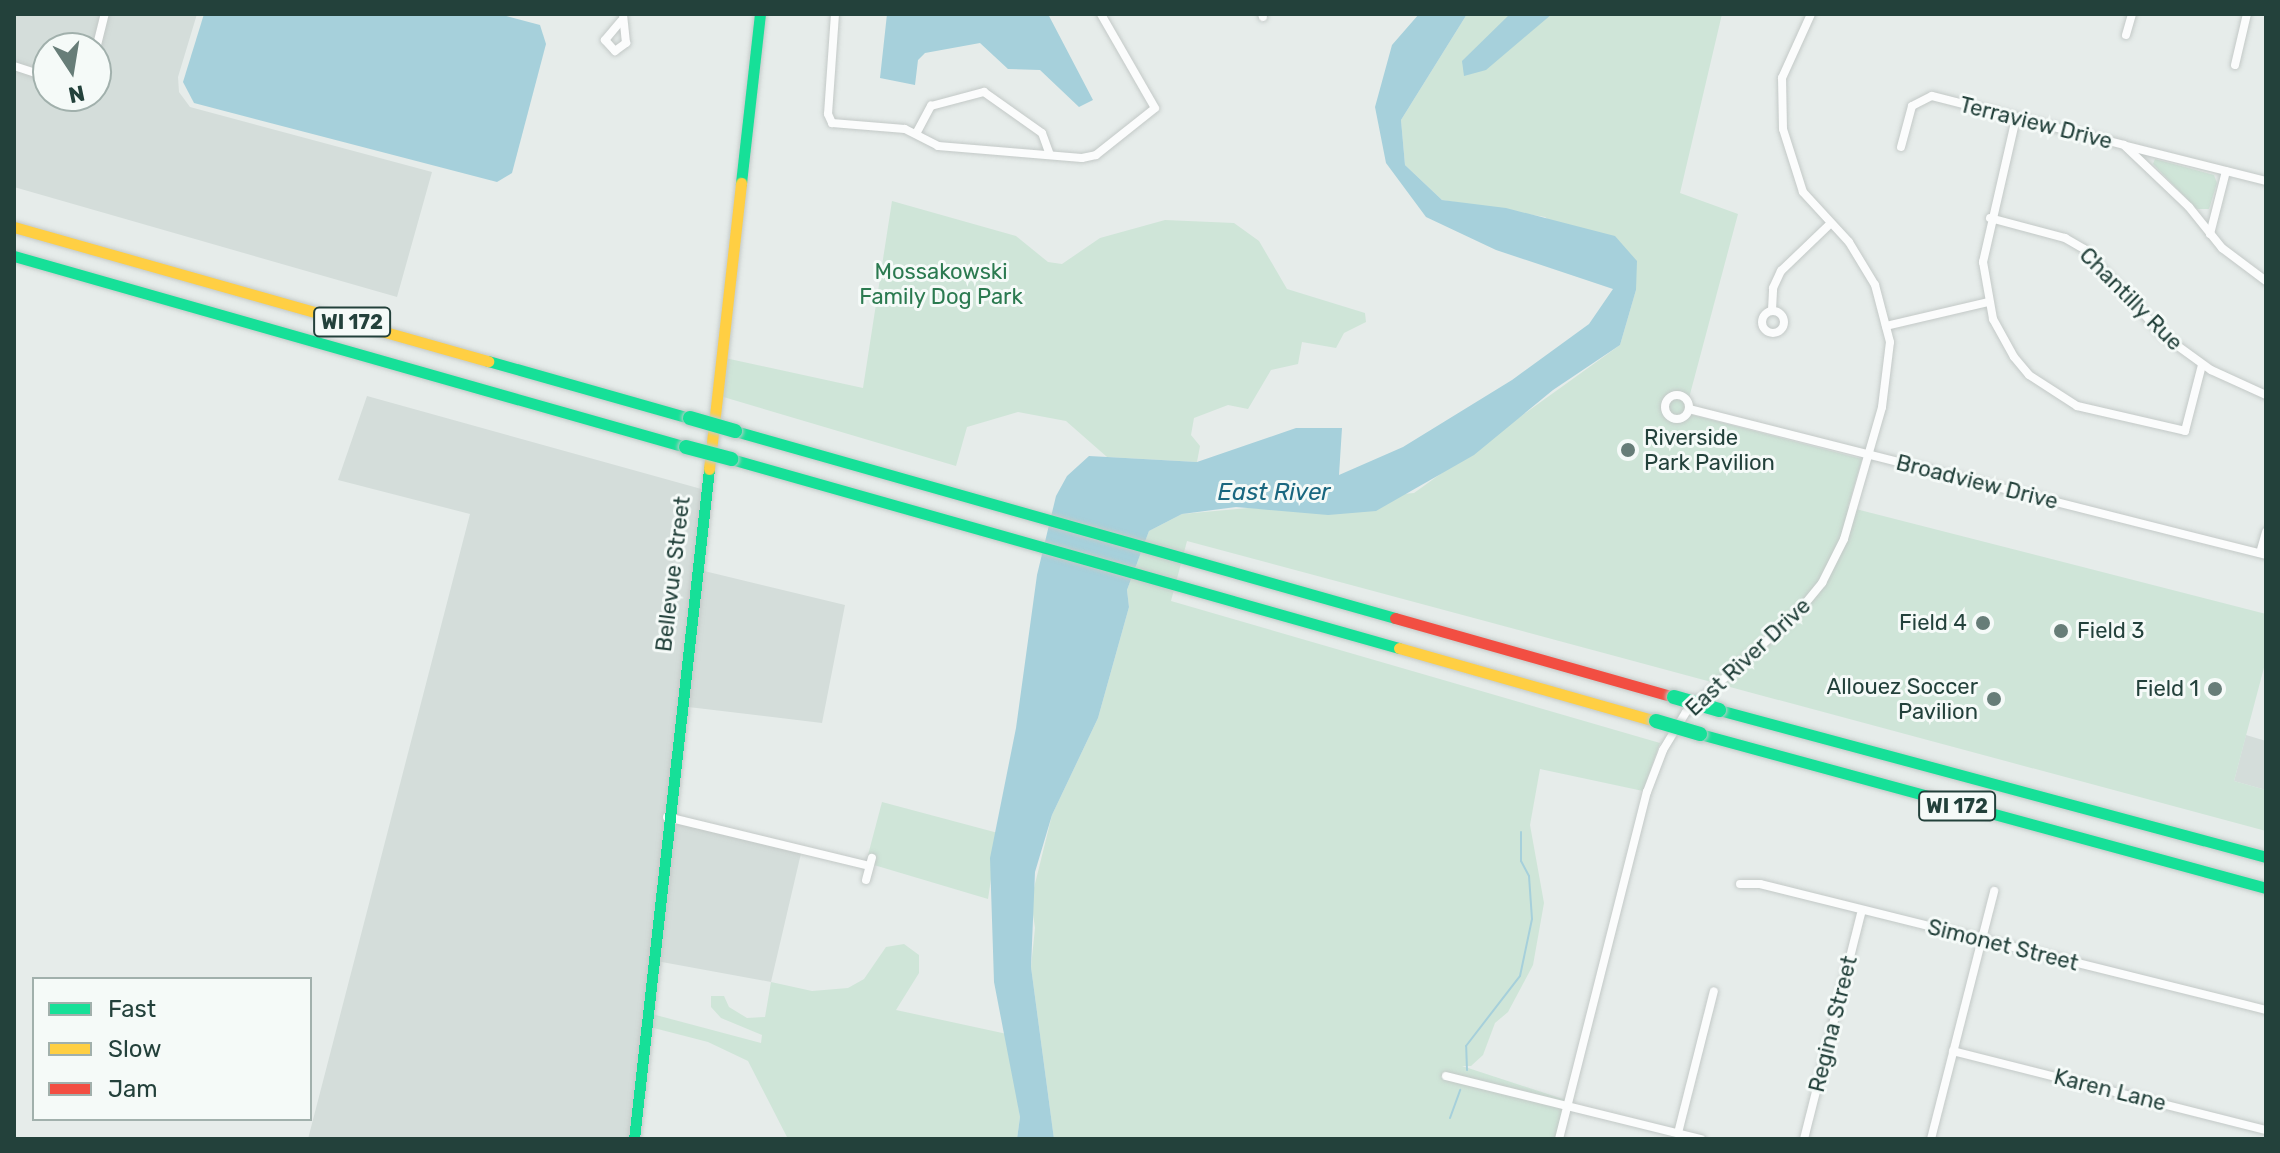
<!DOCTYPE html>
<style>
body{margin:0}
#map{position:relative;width:2280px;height:1153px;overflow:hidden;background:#e6ecea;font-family:Rubik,sans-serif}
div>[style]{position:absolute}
.built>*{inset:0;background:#d4ddda}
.green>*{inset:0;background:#cfe5d8}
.water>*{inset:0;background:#a6d0db}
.stream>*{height:2px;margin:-1px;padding:0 1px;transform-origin:1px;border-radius:1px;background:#a6d0db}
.roads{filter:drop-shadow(0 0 2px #c3c9c7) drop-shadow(0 0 2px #c3c9c7)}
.street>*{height:8px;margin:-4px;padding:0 4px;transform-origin:4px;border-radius:4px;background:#fbfcfc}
.street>.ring{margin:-4px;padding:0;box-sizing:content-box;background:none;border:8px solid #fbfcfc;border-radius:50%}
.fast>*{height:11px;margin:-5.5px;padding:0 5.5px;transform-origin:5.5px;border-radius:5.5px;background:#16e098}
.slow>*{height:11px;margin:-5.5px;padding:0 5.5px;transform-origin:5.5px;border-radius:5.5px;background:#ffcf43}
.jam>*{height:11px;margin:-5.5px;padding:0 5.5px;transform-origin:5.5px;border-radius:5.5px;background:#f24e42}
.bridges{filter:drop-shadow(0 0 2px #c2cbc9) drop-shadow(0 0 2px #c2cbc9)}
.fast-bridge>*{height:14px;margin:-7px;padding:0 7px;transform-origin:7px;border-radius:7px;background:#16e098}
.dots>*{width:22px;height:22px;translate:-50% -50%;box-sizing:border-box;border:4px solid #f5faf8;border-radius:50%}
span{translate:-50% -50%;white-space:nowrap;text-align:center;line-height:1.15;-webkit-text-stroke:6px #f5faf8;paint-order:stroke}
.shield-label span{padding:2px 6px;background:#f5faf8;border:2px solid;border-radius:6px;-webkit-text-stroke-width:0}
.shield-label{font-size:20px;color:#23413b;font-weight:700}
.street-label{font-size:22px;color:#23413b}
.park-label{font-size:22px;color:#2b7a50}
.poi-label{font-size:22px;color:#23413b}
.left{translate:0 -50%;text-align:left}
.right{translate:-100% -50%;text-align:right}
.water-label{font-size:24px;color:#1a6780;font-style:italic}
.frame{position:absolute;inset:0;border:16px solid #23413b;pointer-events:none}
.legend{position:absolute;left:32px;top:977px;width:280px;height:144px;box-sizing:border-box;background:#f5faf8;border:2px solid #a1b0ac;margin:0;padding:10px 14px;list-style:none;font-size:24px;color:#23413b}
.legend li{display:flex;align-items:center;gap:16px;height:40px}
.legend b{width:40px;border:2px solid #a1b0ac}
.north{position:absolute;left:32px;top:32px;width:80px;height:80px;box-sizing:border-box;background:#f5faf8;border:2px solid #a1b0ac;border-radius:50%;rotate:168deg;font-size:22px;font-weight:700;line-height:32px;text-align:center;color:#23413b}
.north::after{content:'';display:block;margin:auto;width:28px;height:36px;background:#677d78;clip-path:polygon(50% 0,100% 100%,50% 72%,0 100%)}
</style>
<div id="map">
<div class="built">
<i style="clip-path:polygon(evenodd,14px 14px,197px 14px,178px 77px,179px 92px,190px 107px,432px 172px,397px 297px,14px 187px,14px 14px,48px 48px,96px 48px,96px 96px,48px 96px,48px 48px)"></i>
<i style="clip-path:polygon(367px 396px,705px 490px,696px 569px,845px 605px,822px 723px,680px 706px,667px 816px,802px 849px,771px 982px,651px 960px,634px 1139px,308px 1139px,470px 514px,338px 480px)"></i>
<i style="clip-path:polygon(2246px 735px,2266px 741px,2266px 790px,2234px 781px)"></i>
</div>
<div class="green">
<i style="clip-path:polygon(1467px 14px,1722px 14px,1680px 193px,1738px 214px,1685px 413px,1862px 459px,1848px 507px,2266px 614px,2266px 660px,2234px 781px,2266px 790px,2266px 831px,1187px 541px,1171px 601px,1660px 743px,1643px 791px,1540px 769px,1530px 825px,1544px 903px,1533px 965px,1508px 1012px,1495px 1023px,1483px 1055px,1471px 1066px,1462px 1066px,1566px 1100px,1559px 1139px,1054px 1139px,1031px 967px,1035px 928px,1031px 900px,1052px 815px,1098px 718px,1129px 607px,1127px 590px,1149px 531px,1182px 514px,1414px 493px,1620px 345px,1636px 290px,1545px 217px,1442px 200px,1405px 165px,1401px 120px)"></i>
<i style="clip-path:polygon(2155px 159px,2214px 175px,2217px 183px,2209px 209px,2197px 209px,2153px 164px)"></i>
<i style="clip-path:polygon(892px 201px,1016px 236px,1048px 262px,1062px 264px,1100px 238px,1165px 220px,1234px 223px,1259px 241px,1287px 289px,1365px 313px,1366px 322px,1344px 333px,1336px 348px,1302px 342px,1298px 364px,1271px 370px,1248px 409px,1228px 405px,1194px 418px,1191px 435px,1200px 446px,1197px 462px,1107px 457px,1066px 421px,1018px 412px,967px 427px,956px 466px,720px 396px,725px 358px,863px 388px)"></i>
<i style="clip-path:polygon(882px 802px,998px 833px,988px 899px,874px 865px,875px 857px,868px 855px)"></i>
<i style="clip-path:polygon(904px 944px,919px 955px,919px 973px,896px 1010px,1007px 1034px,1020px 1117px,1017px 1139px,788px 1139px,748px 1061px,708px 1042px,650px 1027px,652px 1014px,761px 1043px,762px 1035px,721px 1018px,711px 1007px,711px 996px,724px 996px,729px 1007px,747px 1018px,765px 1017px,771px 982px,812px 991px,848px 988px,864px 979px,886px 947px)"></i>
</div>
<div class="water">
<i style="clip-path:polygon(204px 14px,499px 14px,540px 25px,546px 44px,512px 173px,497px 182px,194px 103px,183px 82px)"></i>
<i style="clip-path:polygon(887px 14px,1048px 14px,1093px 100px,1079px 107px,1040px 70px,1008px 69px,980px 43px,925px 53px,918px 60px,915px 85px,880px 78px)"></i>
<i style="clip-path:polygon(1419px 14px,1467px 14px,1401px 120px,1405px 165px,1442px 200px,1506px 208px,1615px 236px,1637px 261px,1636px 290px,1620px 345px,1553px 390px,1474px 455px,1376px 511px,1328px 515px,1236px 507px,1182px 514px,1149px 531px,1127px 590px,1129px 607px,1098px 718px,1052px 815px,1035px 872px,1031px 967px,1054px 1139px,1017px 1139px,1020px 1117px,994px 982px,990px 858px,1016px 728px,1037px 575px,1056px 496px,1067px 476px,1089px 456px,1197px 462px,1296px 428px,1342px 428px,1339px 475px,1403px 447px,1512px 380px,1589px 324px,1613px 289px,1496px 250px,1426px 217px,1386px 163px,1375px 107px,1392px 45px)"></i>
<i style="clip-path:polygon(1510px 14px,1552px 14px,1486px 70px,1464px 76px,1462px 61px)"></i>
</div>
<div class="stream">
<i style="left:1467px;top:1070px;width:24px;rotate:-92deg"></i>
<i style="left:1466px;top:1046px;width:88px;rotate:-52.4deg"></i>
<i style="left:1520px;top:976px;width:58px;rotate:-78.1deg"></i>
<i style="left:1532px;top:919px;width:43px;rotate:-94deg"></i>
<i style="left:1529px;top:876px;width:17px;rotate:-118deg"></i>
<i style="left:1521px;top:861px;width:29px;rotate:-90deg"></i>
<i style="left:1450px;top:1118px;width:30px;rotate:-70deg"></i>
</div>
<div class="roads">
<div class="street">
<i style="left:835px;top:14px;width:100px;rotate:94deg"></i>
<i style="left:828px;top:114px;width:10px;rotate:66deg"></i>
<i style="left:832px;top:123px;width:73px;rotate:4.7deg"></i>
<i style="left:905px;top:129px;width:37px;rotate:27deg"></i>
<i style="left:938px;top:146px;width:144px;rotate:4.8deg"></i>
<i style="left:1082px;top:158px;width:14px;rotate:-12deg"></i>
<i style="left:1096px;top:155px;width:75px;rotate:-38.5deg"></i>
<i style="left:1155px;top:108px;width:108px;rotate:-119.9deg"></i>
<i style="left:1262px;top:14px;width:3px;rotate:72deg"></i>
<i style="left:621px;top:21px;width:25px;rotate:130deg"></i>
<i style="left:605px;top:40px;width:15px;rotate:48deg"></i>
<i style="left:615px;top:51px;width:14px;rotate:-36deg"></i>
<i style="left:626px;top:43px;width:29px;rotate:-96deg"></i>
<i style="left:2126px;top:35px;width:22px;rotate:-74deg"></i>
<i style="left:96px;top:49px;width:36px;rotate:-76deg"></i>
<i style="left:2235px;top:65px;width:52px;rotate:-76.8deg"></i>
<i style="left:14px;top:66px;width:36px;rotate:18deg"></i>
<i style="left:2016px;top:118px;width:148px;rotate:102.9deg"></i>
<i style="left:1983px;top:262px;width:58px;rotate:80deg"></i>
<i style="left:1993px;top:319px;width:43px;rotate:61.1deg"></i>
<i style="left:2014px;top:357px;width:23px;rotate:50deg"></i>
<i style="left:2029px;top:375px;width:57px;rotate:32.9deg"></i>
<i style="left:2077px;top:406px;width:111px;rotate:13deg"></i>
<i style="left:2185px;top:431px;width:68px;rotate:-75.6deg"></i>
<i style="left:917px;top:132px;width:30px;rotate:-62deg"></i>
<i style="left:931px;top:106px;width:55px;rotate:-14.8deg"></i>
<i style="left:984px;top:92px;width:71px;rotate:35.3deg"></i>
<i style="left:1042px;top:133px;width:23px;rotate:70deg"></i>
<i style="left:2127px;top:146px;width:143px;rotate:14.1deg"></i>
<i style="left:1901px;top:147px;width:42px;rotate:-75deg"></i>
<i style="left:1912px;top:106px;width:22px;rotate:-27deg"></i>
<i style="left:1932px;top:96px;width:198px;rotate:14.3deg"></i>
<i style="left:2124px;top:145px;width:90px;rotate:43.6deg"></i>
<i style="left:2189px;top:207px;width:53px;rotate:51.2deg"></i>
<i style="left:2222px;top:248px;width:55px;rotate:36.9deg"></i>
<i style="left:1990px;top:218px;width:78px;rotate:14.9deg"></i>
<i style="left:2065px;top:238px;width:22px;rotate:30deg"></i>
<i style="left:2084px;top:249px;width:118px;rotate:47.4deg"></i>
<i style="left:2164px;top:336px;width:58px;rotate:35.9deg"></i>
<i style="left:2211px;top:370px;width:60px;rotate:24.4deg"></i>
<i style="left:2210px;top:234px;width:65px;rotate:-75.7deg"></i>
<i style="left:1772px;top:310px;width:22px;rotate:-87deg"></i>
<i style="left:1773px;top:288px;width:19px;rotate:-65deg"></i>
<i style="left:1781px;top:271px;width:68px;rotate:-43.8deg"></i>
<i class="ring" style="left:1762px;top:311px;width:14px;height:14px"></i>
<i style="left:1886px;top:326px;width:105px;rotate:-13.2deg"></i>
<i class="ring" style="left:1665px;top:395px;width:16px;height:16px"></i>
<i style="left:1689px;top:409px;width:595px;rotate:14.2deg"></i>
<i style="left:2260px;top:553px;width:22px;rotate:-74deg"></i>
<i style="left:667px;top:817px;width:208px;rotate:13.6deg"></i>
<i style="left:866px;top:880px;width:23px;rotate:-75deg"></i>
<i style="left:1740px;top:884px;width:20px"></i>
<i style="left:1760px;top:884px;width:521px;rotate:13.98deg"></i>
<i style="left:1953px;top:1051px;width:323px;rotate:14.2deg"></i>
<i style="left:1446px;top:1076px;width:263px;rotate:13.9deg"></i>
<i style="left:1678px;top:1133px;width:146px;rotate:-75.8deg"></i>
<i style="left:1559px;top:1139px;width:358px;rotate:-75.8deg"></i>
<i style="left:1647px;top:792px;width:45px;rotate:-69.1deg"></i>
<i style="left:1663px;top:750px;width:44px;rotate:-58.8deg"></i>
<i style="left:1686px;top:712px;width:145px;rotate:-41.4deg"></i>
<i style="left:1795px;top:616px;width:43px;rotate:-50.7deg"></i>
<i style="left:1822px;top:583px;width:49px;rotate:-63.4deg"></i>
<i style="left:1844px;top:539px;width:137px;rotate:-73.9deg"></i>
<i style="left:1882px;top:407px;width:65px;rotate:-83deg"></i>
<i style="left:1890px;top:342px;width:59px;rotate:-104.7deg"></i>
<i style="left:1875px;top:285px;width:50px;rotate:-121.2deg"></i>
<i style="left:1849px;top:242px;width:68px;rotate:-132.6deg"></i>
<i style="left:1803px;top:192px;width:66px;rotate:-107.6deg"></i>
<i style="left:1783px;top:129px;width:51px;rotate:-91.1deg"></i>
<i style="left:1782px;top:78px;width:70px;rotate:-65.6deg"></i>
<i style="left:1804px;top:1139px;width:236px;rotate:-75.8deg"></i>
<i style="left:1931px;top:1139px;width:256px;rotate:-75.7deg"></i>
</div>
<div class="fast">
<i style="left:741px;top:183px;width:170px;rotate:-83.6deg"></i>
<i style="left:14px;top:256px;width:699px;rotate:15.87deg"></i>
<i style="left:488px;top:361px;width:210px;rotate:15.8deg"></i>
<i style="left:735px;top:431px;width:686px;rotate:15.82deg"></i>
<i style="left:731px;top:459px;width:694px;rotate:15.8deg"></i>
<i style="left:1719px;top:710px;width:566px;rotate:15.04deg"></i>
<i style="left:1700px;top:734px;width:587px;rotate:15.22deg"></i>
<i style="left:634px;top:1139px;width:674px;rotate:-83.61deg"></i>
</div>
<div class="slow">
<i style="left:14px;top:227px;width:493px;rotate:15.8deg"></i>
<i style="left:709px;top:469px;width:288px;rotate:-83.6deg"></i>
<i style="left:1399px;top:648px;width:267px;rotate:15.9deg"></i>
</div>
<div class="jam">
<i style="left:1395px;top:618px;width:290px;rotate:15.8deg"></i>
</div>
</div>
<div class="bridges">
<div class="fast-bridge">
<i style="left:690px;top:418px;width:47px;rotate:16.1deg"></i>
<i style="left:686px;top:447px;width:47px;rotate:14.9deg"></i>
<i style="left:1674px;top:697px;width:47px;rotate:16.1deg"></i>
<i style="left:1656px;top:721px;width:46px;rotate:16.5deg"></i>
</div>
</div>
<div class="dots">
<i style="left:1628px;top:450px;background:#677d78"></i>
<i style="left:1983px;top:623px;background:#677d78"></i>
<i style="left:2061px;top:631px;background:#677d78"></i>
<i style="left:2215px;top:689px;background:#677d78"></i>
<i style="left:1994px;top:699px;background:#677d78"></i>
</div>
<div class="shield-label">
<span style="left:352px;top:322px">WI 172</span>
<span style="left:1957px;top:806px">WI 172</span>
</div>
<div class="street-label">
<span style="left:2036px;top:123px;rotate:14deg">Terraview Drive</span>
<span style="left:2131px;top:299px;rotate:45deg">Chantilly Rue</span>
<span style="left:1977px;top:482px;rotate:14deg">Broadview Drive</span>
<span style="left:673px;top:574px;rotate:-83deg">Bellevue Street</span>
<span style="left:1748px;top:657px;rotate:-43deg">East River Drive</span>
<span style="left:2003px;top:945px;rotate:14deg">Simonet Street</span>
<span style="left:1833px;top:1024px;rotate:-76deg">Regina Street</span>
<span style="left:2110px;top:1090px;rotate:14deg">Karen Lane</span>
</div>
<div class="park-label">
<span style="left:941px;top:284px">Mossakowski<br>Family Dog Park</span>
</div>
<div class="poi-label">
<span class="left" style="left:1644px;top:450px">Riverside<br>Park Pavilion</span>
<span class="right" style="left:1967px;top:623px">Field 4</span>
<span class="left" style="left:2077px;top:631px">Field 3</span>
<span class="right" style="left:1978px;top:699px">Allouez Soccer<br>Pavilion</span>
<span class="right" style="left:2199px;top:689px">Field 1</span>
</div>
<div class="water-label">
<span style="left:1274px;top:493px">East River</span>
</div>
<div class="frame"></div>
<ul class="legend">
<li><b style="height:10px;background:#16e098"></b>Fast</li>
<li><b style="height:10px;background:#ffcf43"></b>Slow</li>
<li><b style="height:10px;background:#f24e42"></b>Jam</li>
</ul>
<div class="north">N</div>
</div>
